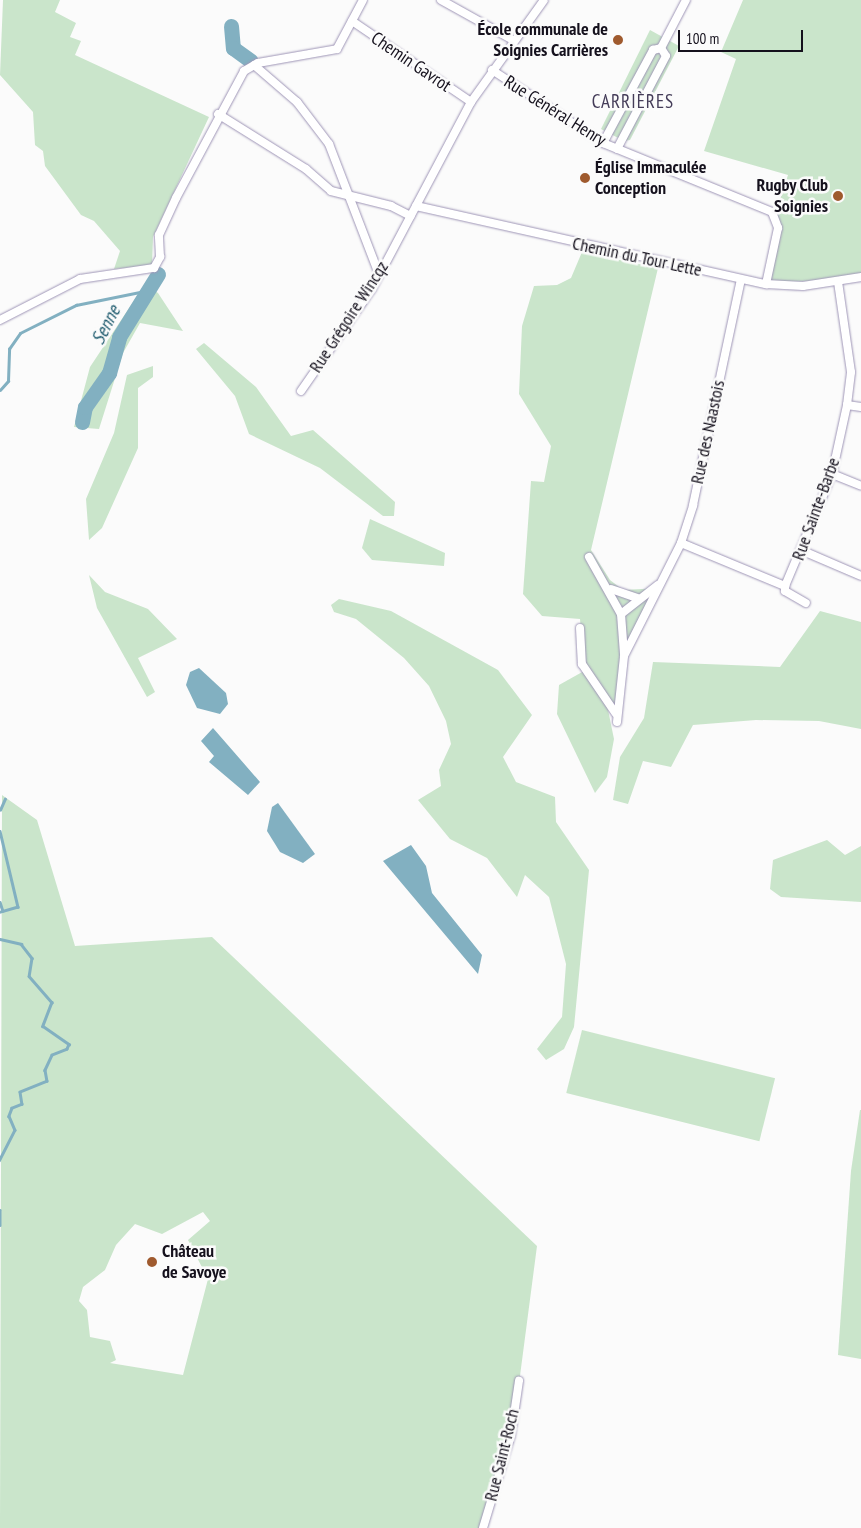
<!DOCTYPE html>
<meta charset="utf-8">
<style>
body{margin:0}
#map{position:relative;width:861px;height:1528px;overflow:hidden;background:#fbfbfb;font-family:"PT Sans Narrow",sans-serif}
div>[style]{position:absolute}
.green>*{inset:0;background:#cae5cb;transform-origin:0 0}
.water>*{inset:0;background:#82b0c1}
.stream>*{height:2.5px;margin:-1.25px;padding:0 1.25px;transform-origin:1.25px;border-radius:1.25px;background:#82b0c1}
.river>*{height:15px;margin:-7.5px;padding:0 7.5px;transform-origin:7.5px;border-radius:7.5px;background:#82b0c1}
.roads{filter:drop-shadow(0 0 1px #9e95b6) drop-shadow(0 0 1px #9e95b6)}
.street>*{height:8px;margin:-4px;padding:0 4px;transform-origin:4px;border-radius:4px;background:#fff}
.dots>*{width:14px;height:14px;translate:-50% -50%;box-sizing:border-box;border:2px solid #fbfbfb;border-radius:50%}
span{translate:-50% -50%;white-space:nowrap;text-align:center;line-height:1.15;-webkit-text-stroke:5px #fbfbfb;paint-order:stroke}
.poi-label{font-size:18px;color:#15111d;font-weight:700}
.right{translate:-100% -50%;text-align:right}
.left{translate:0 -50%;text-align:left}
.street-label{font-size:18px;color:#15111d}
.neighbourhood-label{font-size:19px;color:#443c58;letter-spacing:1px}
.water-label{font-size:19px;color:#205c6f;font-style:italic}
.scale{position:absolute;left:678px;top:30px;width:125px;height:22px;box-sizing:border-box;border:2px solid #15111d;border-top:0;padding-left:6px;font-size:15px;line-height:18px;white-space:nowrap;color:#15111d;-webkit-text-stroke:4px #fbfbfb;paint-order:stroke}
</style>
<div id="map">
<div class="green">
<i style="clip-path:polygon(3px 0,60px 0,55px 12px,76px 23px,70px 37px,81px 41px,75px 55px,209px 117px,153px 237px,152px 265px,114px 269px,120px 251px,94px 221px,81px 215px,45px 166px,43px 151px,35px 145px,33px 112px,0 75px)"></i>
<i style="clip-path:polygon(743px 0,861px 0,861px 277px,766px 284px,777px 231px,775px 215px,788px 175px,704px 151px,736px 59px,721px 52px)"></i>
<i style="clip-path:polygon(650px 30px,679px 46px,630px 140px,624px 141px,601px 129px)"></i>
<i style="clip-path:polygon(582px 252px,658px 268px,591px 550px,610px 580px,623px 590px,661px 588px,627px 659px,619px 714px,607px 705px,614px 739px,607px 777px,595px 793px,557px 714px,559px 685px,584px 671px,580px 619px,542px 616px,523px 594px,531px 481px,544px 482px,551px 446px,519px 394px,522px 326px,534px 286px,557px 285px,571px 278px)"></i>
<i style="clip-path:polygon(145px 284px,158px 293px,183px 331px,140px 323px,123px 353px,99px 429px,74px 427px,90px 367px)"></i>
<i style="clip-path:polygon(204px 343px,256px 387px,291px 436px,313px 430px,395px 502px,394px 516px,383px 516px,320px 468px,249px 434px,235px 396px,196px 349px)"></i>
<i style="clip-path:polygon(153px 366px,153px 377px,138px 388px,138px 448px,102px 528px,89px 540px,86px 499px,114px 433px,127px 375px)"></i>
<i style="clip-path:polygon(370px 519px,445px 553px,444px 566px,372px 560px,362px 548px)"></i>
<i style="clip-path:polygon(89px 575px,105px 592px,148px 609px,177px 639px,138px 658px,155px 692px,147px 697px,97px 608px)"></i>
<i style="clip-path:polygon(339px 599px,391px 611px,498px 670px,532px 715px,503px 757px,516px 782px,555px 797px,556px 822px,589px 870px,574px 1027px,564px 1049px,546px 1060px,537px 1049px,562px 1017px,566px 964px,549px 897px,525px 875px,517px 897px,487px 858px,450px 839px,418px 800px,441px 786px,439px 770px,451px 744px,446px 721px,429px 686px,404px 658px,356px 619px,334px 612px,331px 605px)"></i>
<i style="clip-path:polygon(820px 611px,861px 622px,861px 729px,819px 721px,756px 720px,693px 725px,671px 767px,643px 761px,628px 804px,613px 800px,620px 757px,644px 718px,653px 662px,780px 667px)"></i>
<i style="clip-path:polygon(evenodd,2px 795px,37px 820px,75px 946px,212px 937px,537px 1246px,515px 1414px,483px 1528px,0 1528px,2px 795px,203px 1212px,210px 1221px,188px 1240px,208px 1279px,183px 1375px,110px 1363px,116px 1360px,110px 1341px,90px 1337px,87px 1310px,79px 1301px,83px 1287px,105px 1270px,116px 1245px,135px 1224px,162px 1234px,203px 1212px)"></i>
<i style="clip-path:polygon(827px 840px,845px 855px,861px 846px,861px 902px,781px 897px,770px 889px,773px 860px)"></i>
<i style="left:582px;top:1030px;width:199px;height:65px;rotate:14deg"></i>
<i style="clip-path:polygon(860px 1110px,861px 1110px,861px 1359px,838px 1355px,851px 1171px)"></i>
</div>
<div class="water">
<i style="clip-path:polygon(199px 668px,226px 693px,228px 704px,220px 714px,197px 708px,186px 685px,190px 672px)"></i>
<i style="clip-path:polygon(213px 728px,260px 782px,248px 795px,209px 762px,214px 756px,201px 741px)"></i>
<i style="clip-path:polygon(278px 803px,315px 854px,303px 863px,280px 852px,267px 831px,272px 807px)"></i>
<i style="clip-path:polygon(411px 845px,426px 866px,432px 893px,482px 955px,478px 974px,383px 861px)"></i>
</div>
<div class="stream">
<i style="left:0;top:390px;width:12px;rotate:-48deg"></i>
<i style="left:8px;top:381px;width:32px;rotate:-88deg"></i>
<i style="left:9px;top:349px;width:19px;rotate:-55deg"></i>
<i style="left:20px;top:333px;width:63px;rotate:-26.6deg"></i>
<i style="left:76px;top:305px;width:76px;rotate:-11.5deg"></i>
<i style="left:0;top:810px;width:12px;rotate:-66deg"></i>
<i style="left:0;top:831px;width:78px;rotate:76.7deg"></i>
<i style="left:18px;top:907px;width:19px;rotate:164deg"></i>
<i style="left:0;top:902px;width:9px;rotate:72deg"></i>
<i style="left:0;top:939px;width:22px;rotate:13deg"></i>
<i style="left:21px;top:944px;width:18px;rotate:52deg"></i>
<i style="left:32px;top:958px;width:18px;rotate:99deg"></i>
<i style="left:29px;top:976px;width:35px;rotate:49deg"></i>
<i style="left:52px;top:1002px;width:26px;rotate:111deg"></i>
<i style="left:43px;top:1026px;width:32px;rotate:35deg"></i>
<i style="left:69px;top:1044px;width:5px;rotate:112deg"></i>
<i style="left:67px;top:1049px;width:16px;rotate:158deg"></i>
<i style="left:52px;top:1055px;width:17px;rotate:115deg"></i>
<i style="left:45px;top:1070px;width:11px;rotate:80deg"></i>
<i style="left:47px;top:1081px;width:29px;rotate:158deg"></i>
<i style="left:20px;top:1092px;width:12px;rotate:81deg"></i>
<i style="left:22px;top:1104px;width:11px;rotate:158deg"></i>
<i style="left:12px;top:1108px;width:9px;rotate:111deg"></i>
<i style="left:9px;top:1116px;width:15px;rotate:67deg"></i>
<i style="left:15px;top:1130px;width:34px;rotate:117deg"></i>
<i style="left:0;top:1210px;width:15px;rotate:90deg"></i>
</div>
<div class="river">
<i style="left:231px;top:26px;width:22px;rotate:85deg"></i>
<i style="left:233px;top:48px;width:22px;rotate:36deg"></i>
<i style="left:82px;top:422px;width:15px;rotate:-79deg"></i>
<i style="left:85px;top:407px;width:42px;rotate:-54.8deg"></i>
<i style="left:109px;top:373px;width:37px;rotate:-74deg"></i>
<i style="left:119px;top:337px;width:74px;rotate:-58.2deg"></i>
</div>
<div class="roads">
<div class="street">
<i style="left:441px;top:0;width:82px;rotate:29.1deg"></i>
<i style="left:352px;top:21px;width:144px;rotate:34.2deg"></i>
<i style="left:661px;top:48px;width:54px;rotate:-62.5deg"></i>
<i style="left:254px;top:65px;width:57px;rotate:40.7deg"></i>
<i style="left:297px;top:102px;width:53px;rotate:52.7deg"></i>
<i style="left:329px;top:144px;width:139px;rotate:69deg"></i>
<i style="left:492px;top:70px;width:133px;rotate:33.3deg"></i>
<i style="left:603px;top:143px;width:183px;rotate:22.2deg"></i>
<i style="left:772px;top:212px;width:17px;rotate:69deg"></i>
<i style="left:778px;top:228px;width:57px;rotate:102.1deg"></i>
<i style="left:218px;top:114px;width:104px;rotate:32deg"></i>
<i style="left:306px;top:169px;width:33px;rotate:41deg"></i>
<i style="left:331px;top:191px;width:62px;rotate:14deg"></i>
<i style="left:391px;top:206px;width:22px;rotate:27deg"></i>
<i style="left:603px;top:143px;width:106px;rotate:-61.7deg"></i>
<i style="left:653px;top:50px;width:8px;rotate:-14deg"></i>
<i style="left:661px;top:48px;width:9px;rotate:58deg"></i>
<i style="left:666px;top:56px;width:105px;rotate:117.8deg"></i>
<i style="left:416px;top:206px;width:359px;rotate:12.6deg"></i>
<i style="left:766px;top:284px;width:37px;rotate:3deg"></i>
<i style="left:803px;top:286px;width:59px;rotate:-8.8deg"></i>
<i style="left:0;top:320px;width:90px;rotate:-27.1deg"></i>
<i style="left:80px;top:279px;width:75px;rotate:-8.5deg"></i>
<i style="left:154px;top:268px;width:13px;rotate:-61deg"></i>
<i style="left:160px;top:257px;width:22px;rotate:-93deg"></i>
<i style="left:159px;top:235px;width:41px;rotate:-65.3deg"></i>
<i style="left:176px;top:198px;width:144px;rotate:-61.8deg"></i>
<i style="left:244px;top:71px;width:16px;rotate:-30deg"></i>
<i style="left:258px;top:63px;width:80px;rotate:-10deg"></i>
<i style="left:337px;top:49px;width:55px;rotate:-62deg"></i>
<i style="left:301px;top:391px;width:124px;rotate:-55.2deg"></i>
<i style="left:372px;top:289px;width:212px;rotate:-62.1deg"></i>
<i style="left:471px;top:102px;width:125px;rotate:-54.4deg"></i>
<i style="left:847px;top:405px;width:14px;rotate:8deg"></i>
<i style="left:832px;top:474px;width:31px;rotate:22deg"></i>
<i style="left:681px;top:543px;width:113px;rotate:22.5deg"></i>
<i style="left:785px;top:586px;width:121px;rotate:-67.2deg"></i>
<i style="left:832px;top:474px;width:71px;rotate:-77.7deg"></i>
<i style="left:847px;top:405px;width:33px;rotate:-83deg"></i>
<i style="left:851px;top:372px;width:91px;rotate:-98.2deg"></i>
<i style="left:803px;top:551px;width:63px;rotate:23.3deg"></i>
<i style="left:589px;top:557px;width:65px;rotate:60.7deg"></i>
<i style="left:621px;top:614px;width:40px;rotate:85.7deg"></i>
<i style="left:785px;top:586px;width:5px;rotate:90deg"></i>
<i style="left:785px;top:591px;width:24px;rotate:30deg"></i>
<i style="left:611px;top:589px;width:28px;rotate:19deg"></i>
<i style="left:621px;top:614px;width:47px;rotate:-38.1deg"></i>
<i style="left:580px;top:628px;width:36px;rotate:87deg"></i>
<i style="left:582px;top:664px;width:60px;rotate:55.8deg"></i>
<i style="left:617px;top:722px;width:66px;rotate:-83.9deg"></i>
<i style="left:624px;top:656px;width:127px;rotate:-63.2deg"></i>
<i style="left:681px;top:543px;width:40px;rotate:-72deg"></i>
<i style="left:693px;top:505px;width:230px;rotate:-78deg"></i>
<i style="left:483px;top:1528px;width:97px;rotate:-73.2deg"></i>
<i style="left:511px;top:1435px;width:55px;rotate:-81.6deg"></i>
</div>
</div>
<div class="dots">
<i style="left:618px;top:40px;background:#9f5a2e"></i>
<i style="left:585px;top:178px;background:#9f5a2e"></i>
<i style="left:838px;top:196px;background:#9f5a2e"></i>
<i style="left:152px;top:1262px;background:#9f5a2e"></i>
</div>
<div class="poi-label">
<span class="right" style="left:608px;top:40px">École communale de<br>Soignies Carrières</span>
<span class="left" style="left:595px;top:178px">Église Immaculée<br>Conception</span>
<span class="right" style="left:828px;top:196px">Rugby Club<br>Soignies</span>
<span class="left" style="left:162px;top:1262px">Château<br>de Savoye</span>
</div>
<div class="street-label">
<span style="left:411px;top:62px;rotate:34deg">Chemin Gavrot</span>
<span style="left:555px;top:111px;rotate:32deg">Rue Général Henry</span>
<span style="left:637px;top:257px;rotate:12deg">Chemin du Tour Lette</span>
<span style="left:349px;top:317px;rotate:-57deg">Rue Grégoire Wincqz</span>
<span style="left:708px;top:432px;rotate:-78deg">Rue des Naastois</span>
<span style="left:816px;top:509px;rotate:-70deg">Rue Sainte-Barbe</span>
<span style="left:502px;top:1455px;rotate:-76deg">Rue Saint-Roch</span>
</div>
<div class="neighbourhood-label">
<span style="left:633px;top:102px">CARRIÈRES</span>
</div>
<div class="water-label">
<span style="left:106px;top:325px;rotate:-63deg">Senne</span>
</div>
<div class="scale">100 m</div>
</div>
